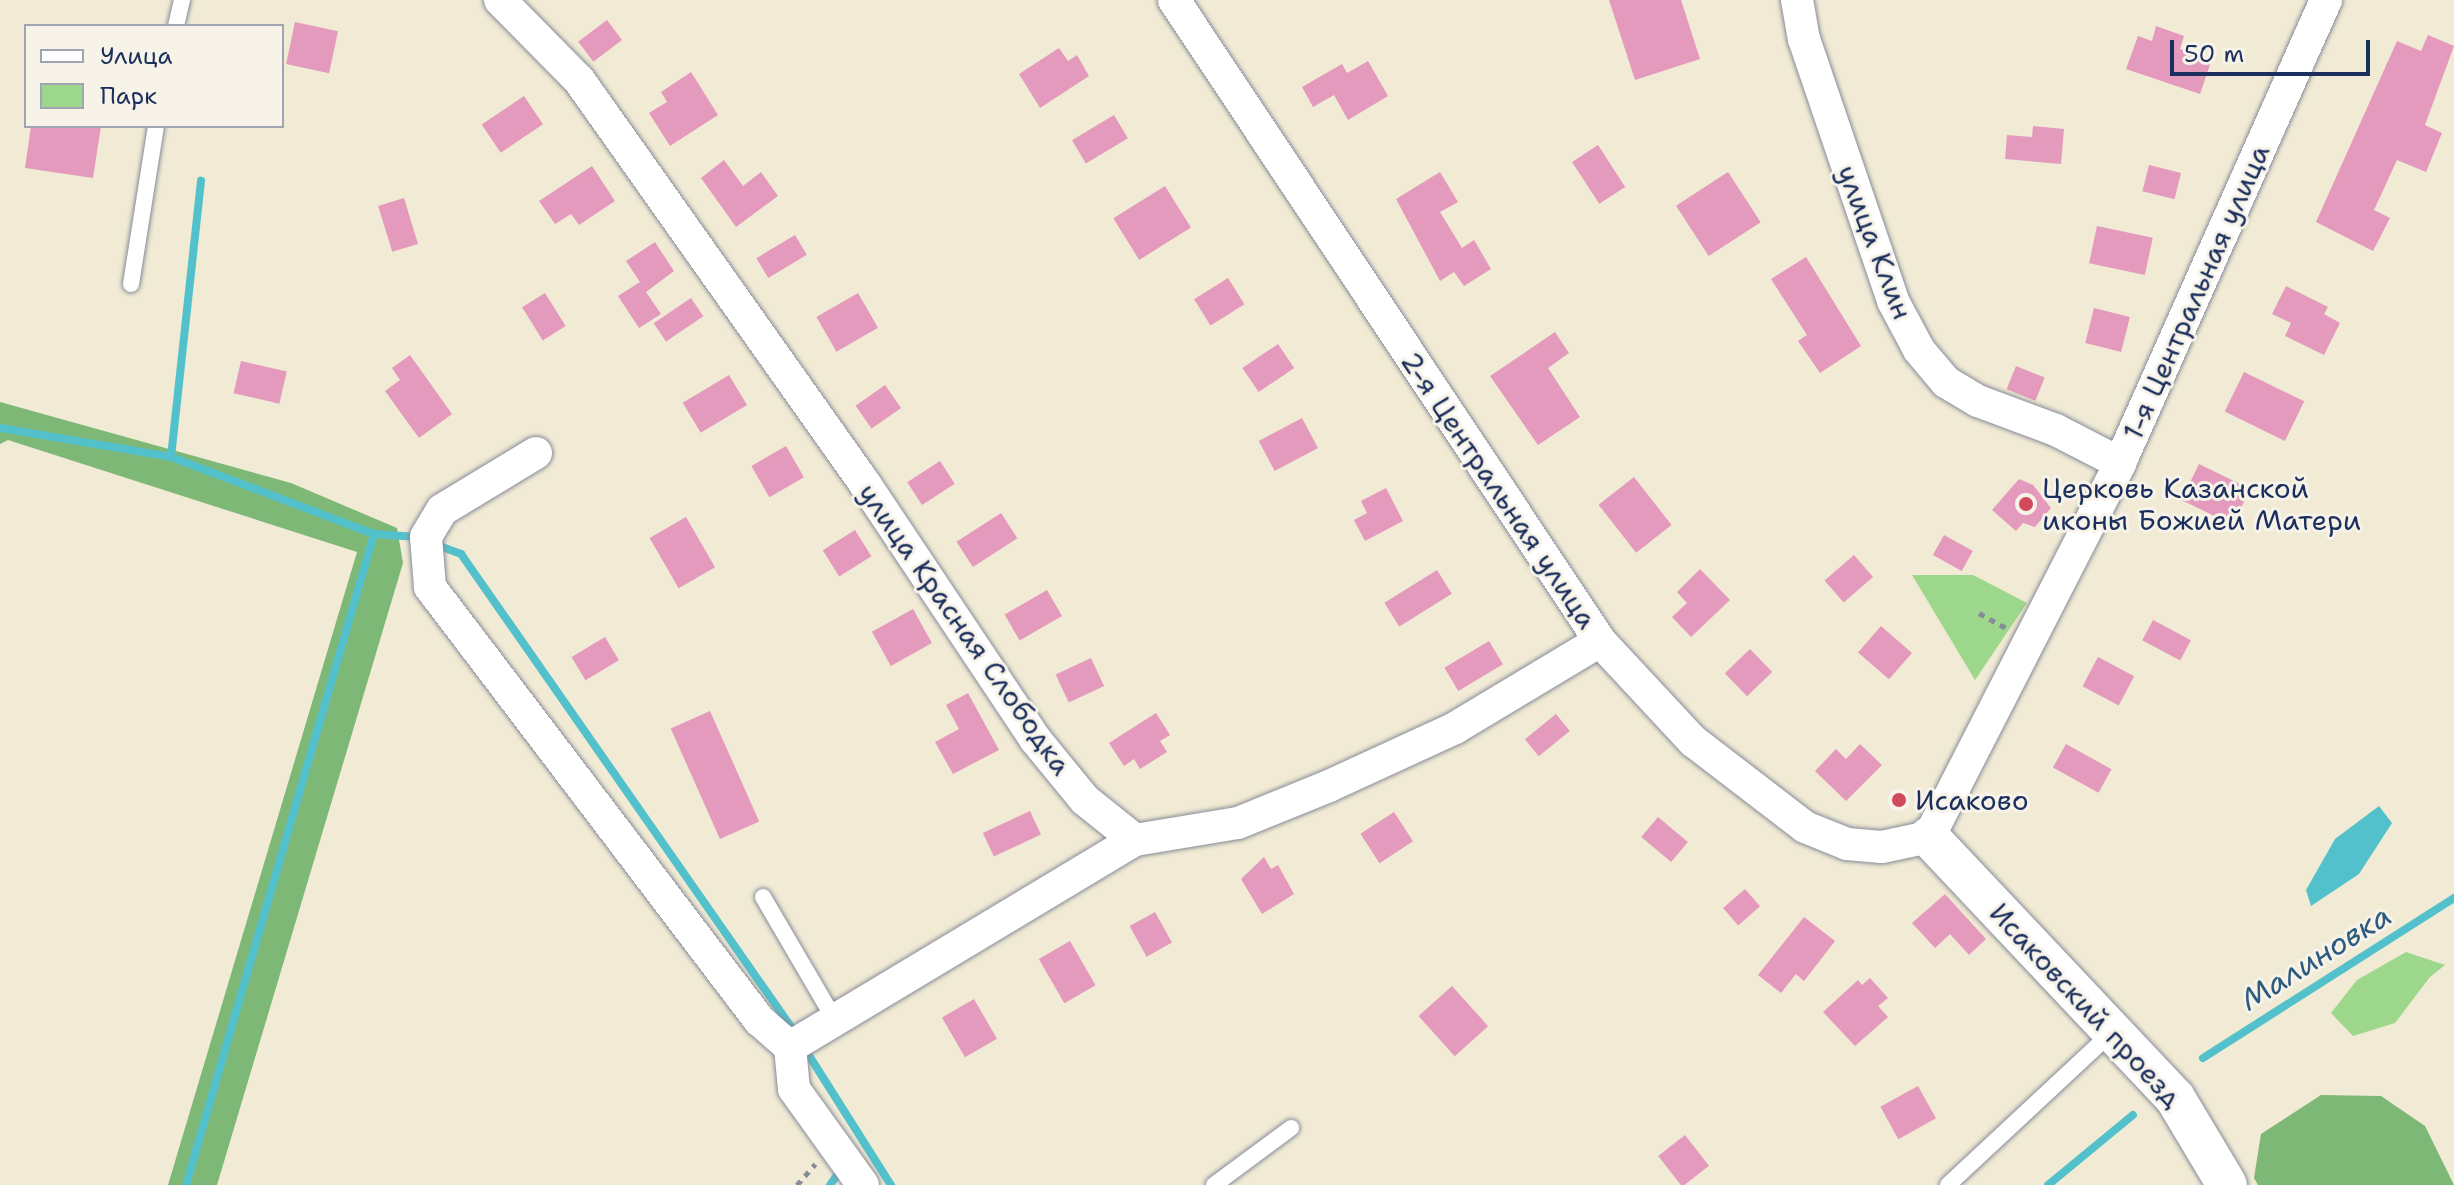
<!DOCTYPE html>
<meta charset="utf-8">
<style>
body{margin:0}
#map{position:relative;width:2454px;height:1185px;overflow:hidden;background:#f1ead4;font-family:"Shantell Sans",sans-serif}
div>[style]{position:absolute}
.green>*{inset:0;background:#9dd78b}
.forest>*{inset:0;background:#7eb877}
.water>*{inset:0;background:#53c1cb}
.stream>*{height:8px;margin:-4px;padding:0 4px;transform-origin:4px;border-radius:4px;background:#53c1cb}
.building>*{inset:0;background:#e49abd;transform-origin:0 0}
.path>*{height:5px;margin-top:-2.5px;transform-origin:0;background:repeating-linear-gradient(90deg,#868c99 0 6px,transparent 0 12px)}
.roads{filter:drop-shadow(0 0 2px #868c99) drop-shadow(0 0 2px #868c99)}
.service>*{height:16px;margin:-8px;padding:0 8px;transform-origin:8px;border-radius:8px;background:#fff}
.minor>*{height:32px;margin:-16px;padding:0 16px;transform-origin:16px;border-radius:16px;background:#fff}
.tertiary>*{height:40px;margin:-20px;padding:0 20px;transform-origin:20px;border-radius:20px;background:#fff}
.dots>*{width:22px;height:22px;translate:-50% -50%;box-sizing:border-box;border:4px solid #f7f3e8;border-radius:50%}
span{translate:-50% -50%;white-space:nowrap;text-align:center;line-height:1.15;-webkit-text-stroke:6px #f7f3e8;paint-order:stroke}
.street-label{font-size:28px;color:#1b2f5e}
.poi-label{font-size:28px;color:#1b2f5e}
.left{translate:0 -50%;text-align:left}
.water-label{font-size:30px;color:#2c5b7f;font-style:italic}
.legend{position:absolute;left:24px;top:24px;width:260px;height:104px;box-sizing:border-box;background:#f7f3e8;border:2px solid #9fa5b1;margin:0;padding:10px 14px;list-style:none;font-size:24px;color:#1b2f5e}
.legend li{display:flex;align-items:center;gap:16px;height:40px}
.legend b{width:40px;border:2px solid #9fa5b1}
.scale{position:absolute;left:2170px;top:40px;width:200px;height:36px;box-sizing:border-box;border:4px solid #1b2f5e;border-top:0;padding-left:10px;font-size:24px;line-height:28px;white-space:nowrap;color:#1b2f5e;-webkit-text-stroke:6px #f7f3e8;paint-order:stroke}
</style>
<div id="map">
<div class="green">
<i style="clip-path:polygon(1912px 575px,1973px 575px,2027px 603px,1975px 680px)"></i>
<i style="clip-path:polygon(2406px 952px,2445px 965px,2430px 977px,2395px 1023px,2353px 1036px,2331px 1013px,2357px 980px)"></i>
</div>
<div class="forest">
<i style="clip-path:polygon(0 402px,291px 483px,397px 528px,403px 563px,217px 1185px,168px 1185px,357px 552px,8px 440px,0 444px)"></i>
<i style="clip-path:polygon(2321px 1095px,2381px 1096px,2425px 1126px,2454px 1185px,2258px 1185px,2254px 1178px,2261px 1134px)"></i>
</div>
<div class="water">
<i style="clip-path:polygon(2379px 806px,2392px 823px,2359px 874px,2311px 906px,2306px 890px,2335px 839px)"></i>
</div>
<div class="stream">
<i style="left:0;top:428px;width:173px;rotate:9.6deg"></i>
<i style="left:171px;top:457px;width:217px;rotate:20.8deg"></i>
<i style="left:374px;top:534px;width:44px;rotate:3.9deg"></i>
<i style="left:171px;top:457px;width:278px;rotate:-83.8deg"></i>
<i style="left:434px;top:544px;width:29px;rotate:20deg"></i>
<i style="left:461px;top:554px;width:585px;rotate:55.09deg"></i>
<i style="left:803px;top:1046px;width:165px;rotate:57.7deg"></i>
<i style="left:2203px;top:1058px;width:298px;rotate:-32.5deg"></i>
<i style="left:186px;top:1185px;width:678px;rotate:-73.89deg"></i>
<i style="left:830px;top:1185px;width:19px;rotate:-54deg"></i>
<i style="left:2048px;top:1185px;width:110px;rotate:-39.5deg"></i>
</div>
<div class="building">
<i style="clip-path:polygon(1609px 0,1681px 0,1700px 59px,1635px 80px)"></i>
<i style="left:607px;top:20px;width:25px;height:36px;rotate:53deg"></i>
<i style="left:295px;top:22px;width:44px;height:43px;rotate:12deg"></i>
<i style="clip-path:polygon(2156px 26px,2184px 36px,2180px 49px,2212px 59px,2200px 94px,2126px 69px,2138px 36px,2152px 41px)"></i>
<i style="clip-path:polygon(2428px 35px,2454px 46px,2425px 125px,2442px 133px,2426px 172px,2397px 160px,2374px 210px,2390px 218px,2373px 251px,2316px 222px,2397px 41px,2421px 51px)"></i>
<i style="clip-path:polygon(1059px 48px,1068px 61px,1077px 55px,1089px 76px,1040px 108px,1019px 74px)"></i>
<i style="clip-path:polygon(1368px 61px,1388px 96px,1348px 120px,1334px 95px,1313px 107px,1302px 87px,1342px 64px,1347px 73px)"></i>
<i style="clip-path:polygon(691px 72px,718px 115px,670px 146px,649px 113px,667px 102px,661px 92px)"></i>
<i style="left:524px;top:96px;width:34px;height:51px;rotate:56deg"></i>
<i style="left:1114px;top:115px;width:27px;height:49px;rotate:59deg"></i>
<i style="clip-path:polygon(31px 126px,101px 126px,93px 178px,25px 168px)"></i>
<i style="clip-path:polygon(2033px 126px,2064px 129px,2061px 164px,2005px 159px,2007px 135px,2032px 137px)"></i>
<i style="left:1598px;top:145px;width:50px;height:31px;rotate:57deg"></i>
<i style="clip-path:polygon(724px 160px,743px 186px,761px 172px,778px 196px,736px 227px,701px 178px)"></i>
<i style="left:2149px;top:165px;width:33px;height:27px;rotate:14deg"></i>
<i style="clip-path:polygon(592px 166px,615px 201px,579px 225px,571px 214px,555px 224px,539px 201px)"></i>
<i style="clip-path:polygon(1440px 172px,1458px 202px,1440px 212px,1462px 248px,1474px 240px,1491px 269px,1464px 286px,1454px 272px,1440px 281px,1396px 199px)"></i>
<i style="left:1728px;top:172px;width:60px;height:62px;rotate:57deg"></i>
<i style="left:1165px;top:186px;width:49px;height:61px;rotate:58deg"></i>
<i style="left:404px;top:198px;width:48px;height:27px;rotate:73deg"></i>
<i style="left:2097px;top:226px;width:57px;height:38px;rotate:12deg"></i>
<i style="left:795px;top:235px;width:23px;height:45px;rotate:59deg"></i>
<i style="clip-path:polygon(655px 242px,674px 271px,646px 292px,661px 314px,639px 328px,618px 296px,640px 282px,626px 261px)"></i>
<i style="clip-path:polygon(1806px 257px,1861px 346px,1820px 373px,1798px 341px,1807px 335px,1771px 279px)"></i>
<i style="left:1228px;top:278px;width:31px;height:40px;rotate:58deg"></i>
<i style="clip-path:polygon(2286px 286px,2328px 307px,2324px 314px,2340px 323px,2324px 355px,2285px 336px,2291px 323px,2272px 314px)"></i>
<i style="left:545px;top:293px;width:39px;height:27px;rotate:58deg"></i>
<i style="left:858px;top:293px;width:40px;height:48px;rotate:60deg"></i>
<i style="left:691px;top:298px;width:22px;height:45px;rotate:56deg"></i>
<i style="left:2094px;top:308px;width:37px;height:36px;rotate:14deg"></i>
<i style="clip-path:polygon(1555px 332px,1569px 353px,1548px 368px,1580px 417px,1538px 445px,1490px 376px)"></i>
<i style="left:1278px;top:344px;width:29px;height:43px;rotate:56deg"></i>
<i style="clip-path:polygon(410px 355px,452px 414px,419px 438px,385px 391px,400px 380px,392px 368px)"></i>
<i style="left:241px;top:361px;width:47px;height:33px;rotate:13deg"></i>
<i style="left:2016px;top:366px;width:31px;height:25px;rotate:22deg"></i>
<i style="left:2244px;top:372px;width:67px;height:44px;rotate:26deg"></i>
<i style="left:729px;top:375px;width:35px;height:54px;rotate:59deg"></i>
<i style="left:885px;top:385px;width:28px;height:36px;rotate:55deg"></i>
<i style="left:1302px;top:418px;width:34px;height:49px;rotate:62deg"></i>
<i style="left:786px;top:446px;width:36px;height:40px;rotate:60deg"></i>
<i style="left:940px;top:461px;width:27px;height:39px;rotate:57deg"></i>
<i style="left:2199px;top:464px;width:57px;height:40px;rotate:26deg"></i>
<i style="left:1634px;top:477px;width:61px;height:45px;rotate:52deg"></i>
<i style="clip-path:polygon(2019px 479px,2033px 485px,2051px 508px,2035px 527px,2023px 523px,2016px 531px,1992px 510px)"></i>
<i style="clip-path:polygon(1386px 488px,1403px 521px,1365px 541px,1354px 520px,1367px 513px,1361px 501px)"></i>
<i style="left:1001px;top:513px;width:30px;height:53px;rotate:57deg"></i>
<i style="left:686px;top:517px;width:58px;height:42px;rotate:60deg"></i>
<i style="left:855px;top:530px;width:31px;height:38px;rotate:58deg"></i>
<i style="left:1944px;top:535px;width:33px;height:23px;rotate:29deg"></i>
<i style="left:1854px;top:555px;width:29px;height:39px;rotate:49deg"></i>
<i style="clip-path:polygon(1700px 569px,1730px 600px,1691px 637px,1672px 617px,1687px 603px,1677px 592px)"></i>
<i style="left:1437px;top:570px;width:28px;height:62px;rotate:58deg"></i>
<i style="left:1047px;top:590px;width:30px;height:49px;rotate:60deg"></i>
<i style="left:913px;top:609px;width:39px;height:47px;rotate:61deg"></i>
<i style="left:2153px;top:620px;width:43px;height:23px;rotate:28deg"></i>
<i style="left:1881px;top:626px;width:41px;height:35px;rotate:41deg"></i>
<i style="left:605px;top:637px;width:27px;height:39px;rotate:59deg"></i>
<i style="left:1489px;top:641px;width:27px;height:52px;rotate:59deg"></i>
<i style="left:1750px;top:649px;width:32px;height:35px;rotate:46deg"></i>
<i style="left:2098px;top:657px;width:41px;height:33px;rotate:28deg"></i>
<i style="left:1091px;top:658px;width:31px;height:39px;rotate:65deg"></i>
<i style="clip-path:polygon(968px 693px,999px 750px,953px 774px,935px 742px,959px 729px,946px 705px)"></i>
<i style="left:710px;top:711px;width:121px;height:43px;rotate:66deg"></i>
<i style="clip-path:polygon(1156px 713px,1170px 735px,1160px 741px,1167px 752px,1140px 769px,1134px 759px,1124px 766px,1109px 743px)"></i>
<i style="left:1556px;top:714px;width:22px;height:40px;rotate:51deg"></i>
<i style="clip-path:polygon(1860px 744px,1882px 765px,1846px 801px,1815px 771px,1836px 749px,1846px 759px)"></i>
<i style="left:2066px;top:744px;width:52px;height:27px;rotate:29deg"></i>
<i style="left:1030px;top:811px;width:26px;height:52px;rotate:65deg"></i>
<i style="left:1394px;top:812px;width:35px;height:40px;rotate:57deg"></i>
<i style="left:1658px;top:817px;width:39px;height:26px;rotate:40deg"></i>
<i style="clip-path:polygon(1264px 857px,1271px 869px,1278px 865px,1294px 894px,1262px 914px,1241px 879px)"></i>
<i style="left:1745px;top:889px;width:23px;height:29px;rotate:49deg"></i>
<i style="clip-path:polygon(1945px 894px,1986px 939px,1969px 955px,1950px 934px,1935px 948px,1912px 923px)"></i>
<i style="left:1155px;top:912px;width:35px;height:29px;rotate:61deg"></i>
<i style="clip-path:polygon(1804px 917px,1835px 941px,1804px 981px,1796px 974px,1781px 993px,1758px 975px)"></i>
<i style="left:1070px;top:941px;width:51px;height:36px;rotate:60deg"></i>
<i style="clip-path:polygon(1870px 978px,1888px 998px,1878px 1006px,1888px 1017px,1855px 1046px,1823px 1012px,1858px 980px,1862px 985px)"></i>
<i style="left:1452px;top:986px;width:54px;height:45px;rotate:48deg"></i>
<i style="left:974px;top:999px;width:46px;height:37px;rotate:60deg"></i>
<i style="left:1918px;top:1086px;width:37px;height:43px;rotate:61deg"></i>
<i style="left:1685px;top:1135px;width:39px;height:34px;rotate:52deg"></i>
</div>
<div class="path">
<i style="left:1979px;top:613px;width:31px;rotate:29deg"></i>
<i style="left:797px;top:1185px;width:28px;rotate:-49deg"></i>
</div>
<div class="roads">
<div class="service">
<i style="left:176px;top:26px;width:27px;rotate:-77deg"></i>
<i style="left:131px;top:284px;width:160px;rotate:-81deg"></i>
<i style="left:763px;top:897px;width:143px;rotate:59.7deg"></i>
<i style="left:1214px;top:1185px;width:96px;rotate:-36.5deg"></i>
<i style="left:1948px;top:1185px;width:224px;rotate:-43deg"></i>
</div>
<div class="minor">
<i style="left:500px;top:0;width:112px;rotate:45.4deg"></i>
<i style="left:579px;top:80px;width:495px;rotate:54.7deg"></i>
<i style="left:865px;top:484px;width:306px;rotate:56.3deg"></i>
<i style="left:1035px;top:739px;width:79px;rotate:50.7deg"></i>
<i style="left:1085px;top:800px;width:64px;rotate:38.7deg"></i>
<i style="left:1135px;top:840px;width:104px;rotate:-9.4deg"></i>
<i style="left:1238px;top:823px;width:98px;rotate:-22.1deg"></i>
<i style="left:1329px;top:786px;width:139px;rotate:-24.7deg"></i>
<i style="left:1455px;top:728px;width:169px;rotate:-31deg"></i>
<i style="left:1174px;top:0;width:770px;rotate:56.39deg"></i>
<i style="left:1600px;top:641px;width:137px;rotate:47.1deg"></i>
<i style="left:1693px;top:741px;width:141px;rotate:37.5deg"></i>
<i style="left:1805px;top:827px;width:45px;rotate:22deg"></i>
<i style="left:1847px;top:844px;width:35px;rotate:5deg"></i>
<i style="left:1882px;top:847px;width:48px;rotate:-12deg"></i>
<i style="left:1929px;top:837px;width:420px;rotate:-62.9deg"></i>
<i style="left:2120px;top:463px;width:507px;rotate:-66.01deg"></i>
<i style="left:1797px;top:0;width:40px;rotate:80deg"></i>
<i style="left:1804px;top:39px;width:277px;rotate:71.2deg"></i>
<i style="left:1893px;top:301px;width:55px;rotate:62deg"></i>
<i style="left:1919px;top:350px;width:42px;rotate:49.8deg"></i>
<i style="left:1946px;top:382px;width:37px;rotate:31deg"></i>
<i style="left:1978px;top:401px;width:83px;rotate:20.4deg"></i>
<i style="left:2056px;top:430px;width:72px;rotate:27.3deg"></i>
<i style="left:536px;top:453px;width:110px;rotate:148.8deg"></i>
<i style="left:442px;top:510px;width:31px;rotate:121deg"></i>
<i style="left:426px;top:537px;width:50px;rotate:85.4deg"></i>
<i style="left:430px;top:587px;width:544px;rotate:52.77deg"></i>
<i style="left:759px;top:1020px;width:41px;rotate:41.1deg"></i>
<i style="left:790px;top:1047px;width:402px;rotate:-31deg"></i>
<i style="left:790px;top:1047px;width:42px;rotate:84.6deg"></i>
<i style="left:794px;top:1089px;width:118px;rotate:54.3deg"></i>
</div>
<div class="tertiary">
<i style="left:1929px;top:837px;width:359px;rotate:46.7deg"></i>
<i style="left:2175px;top:1098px;width:101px;rotate:59.1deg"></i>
</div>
</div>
<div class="dots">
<i style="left:2026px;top:504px;background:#d1495b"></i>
<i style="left:1899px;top:800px;background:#d1495b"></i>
</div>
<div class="street-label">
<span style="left:1875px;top:242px;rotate:69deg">улица Клин</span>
<span style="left:2196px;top:292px;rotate:-66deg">1-я Центральная улица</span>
<span style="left:1499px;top:490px;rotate:56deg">2-я Центральная улица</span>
<span style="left:965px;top:629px;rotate:55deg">улица Красная Слободка</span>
<span style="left:2086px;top:1005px;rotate:47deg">Исаковский проезд</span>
</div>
<div class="poi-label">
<span class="left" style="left:2042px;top:504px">Церковь Казанской<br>иконы Божией Матери</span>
<span class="left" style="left:1915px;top:800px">Исаково</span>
</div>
<div class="water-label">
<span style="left:2316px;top:958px;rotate:-32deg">Малиновка</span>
</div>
<ul class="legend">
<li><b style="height:10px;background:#fff"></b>Улица</li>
<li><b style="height:22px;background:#9dd78b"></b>Парк</li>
</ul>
<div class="scale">50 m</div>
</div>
